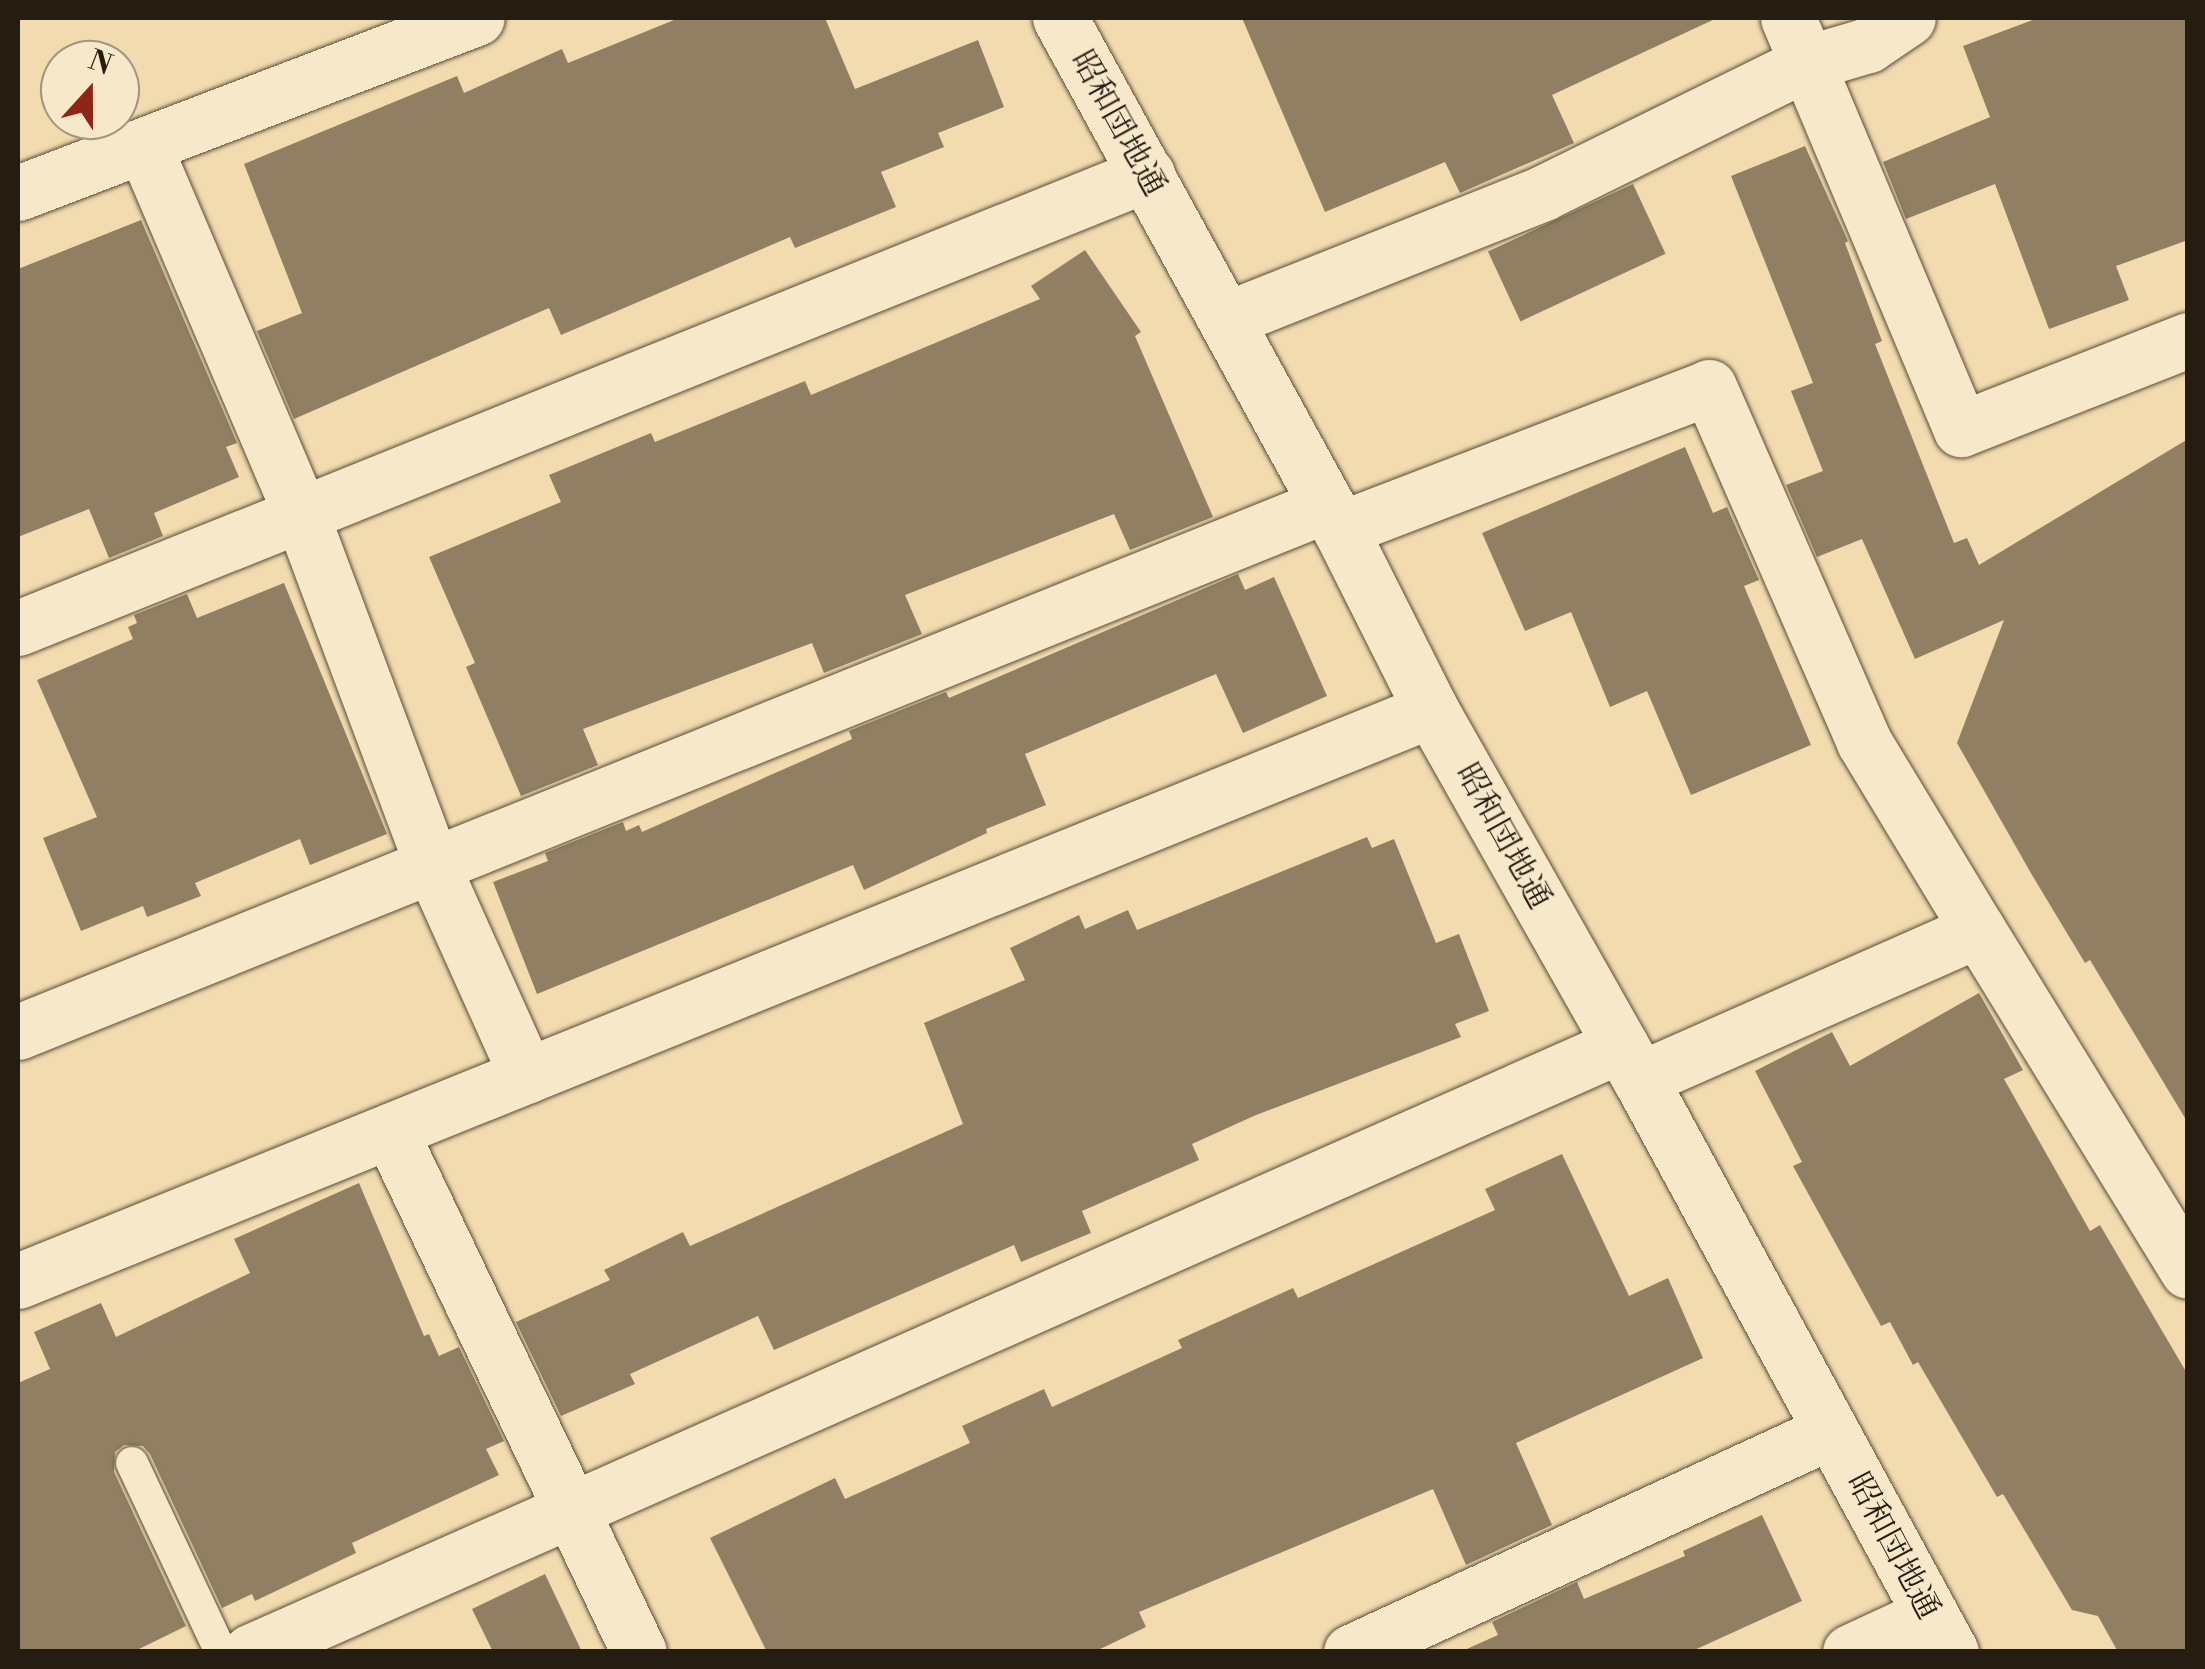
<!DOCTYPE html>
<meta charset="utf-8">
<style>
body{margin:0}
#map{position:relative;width:2205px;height:1669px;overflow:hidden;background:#f2dbae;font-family:"Libre Bodoni","Noto Serif JP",serif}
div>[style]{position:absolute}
.building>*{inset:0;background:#907f63;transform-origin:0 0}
.roads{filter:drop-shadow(0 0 2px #584c39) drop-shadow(0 0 2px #584c39)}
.service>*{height:32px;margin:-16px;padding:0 16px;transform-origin:16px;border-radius:16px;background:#f7e8ca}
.minor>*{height:55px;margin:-27.5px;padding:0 27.5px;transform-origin:27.5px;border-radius:27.5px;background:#f7e8ca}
.tertiary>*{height:55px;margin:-27.5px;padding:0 27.5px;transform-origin:27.5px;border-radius:27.5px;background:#f7e8ca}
span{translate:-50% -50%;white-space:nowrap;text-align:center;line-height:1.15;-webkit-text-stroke:8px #f7e8ca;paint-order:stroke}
.street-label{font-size:32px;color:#251c12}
.frame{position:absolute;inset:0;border:20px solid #251c12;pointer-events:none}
.north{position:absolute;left:40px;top:40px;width:100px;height:100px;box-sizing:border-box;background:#f7e8ca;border:2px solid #a39680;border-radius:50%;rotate:21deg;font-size:28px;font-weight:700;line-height:40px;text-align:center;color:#251c12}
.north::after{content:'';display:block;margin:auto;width:35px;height:45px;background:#8f2418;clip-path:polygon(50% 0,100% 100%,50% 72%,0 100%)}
</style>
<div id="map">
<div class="building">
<i style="clip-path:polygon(679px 18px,825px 18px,855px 89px,978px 40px,1004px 107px,938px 133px,944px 147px,881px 172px,896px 207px,795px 248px,790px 237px,561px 335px,549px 308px,294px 419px,257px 331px,302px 313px,244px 164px,457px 76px,464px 93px,562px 49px,568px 63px)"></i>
<i style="clip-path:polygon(1242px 18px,1717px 18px,1552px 95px,1574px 143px,1460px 193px,1445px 162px,1325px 212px)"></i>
<i style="clip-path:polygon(2038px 18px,2188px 18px,2188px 240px,2116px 266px,2129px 300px,2049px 329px,1995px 184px,1906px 219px,1883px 162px,1990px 117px,1963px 46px)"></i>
<i style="clip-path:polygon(1805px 146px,1848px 241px,1845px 243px,1882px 341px,1875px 344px,1954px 543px,1967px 538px,1979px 565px,2188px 439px,2188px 1123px,2090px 960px,2085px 963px,2032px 875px,1957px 743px,2004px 620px,1915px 659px,1862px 539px,1817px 557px,1786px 485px,1823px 471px,1791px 391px,1813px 383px,1731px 176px)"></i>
<i style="left:1633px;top:184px;width:77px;height:160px;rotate:65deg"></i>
<i style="clip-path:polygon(141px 220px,237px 443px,226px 447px,239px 477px,154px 513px,163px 536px,109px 558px,89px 509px,18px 537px,18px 269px)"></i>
<i style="clip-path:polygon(1085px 250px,1141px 332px,1135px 336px,1213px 517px,1130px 550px,1114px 514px,905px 595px,922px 634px,824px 673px,812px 643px,583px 729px,598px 765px,521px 796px,466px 667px,475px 663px,429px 557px,561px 502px,549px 475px,651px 433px,655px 442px,805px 381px,811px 395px,1040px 299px,1031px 286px)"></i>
<i style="clip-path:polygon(1685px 447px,1713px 513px,1727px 507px,1759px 580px,1744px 586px,1811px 745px,1691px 795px,1647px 691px,1610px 707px,1571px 612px,1525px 631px,1482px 533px)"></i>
<i style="clip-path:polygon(1238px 574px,1245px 590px,1274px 577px,1327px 696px,1243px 733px,1216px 674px,1025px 754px,1046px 805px,986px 829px,987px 833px,864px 890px,853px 865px,537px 994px,493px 882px,548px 861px,545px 853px,623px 822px,626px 831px,639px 825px,642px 832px,852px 739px,849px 731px,946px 692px,949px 698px)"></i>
<i style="clip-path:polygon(284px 583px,387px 834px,310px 865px,300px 839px,195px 883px,201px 896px,147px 917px,143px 906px,81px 931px,43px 838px,97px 817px,37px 680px,133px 639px,128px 627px,137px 623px,134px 615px,187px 594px,197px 618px)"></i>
<i style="clip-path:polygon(1367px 837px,1372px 848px,1394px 839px,1436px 943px,1459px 934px,1489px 1011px,1455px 1024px,1461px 1037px,1256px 1115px,1192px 1144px,1199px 1160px,1082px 1211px,1091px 1233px,1021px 1262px,1014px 1245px,774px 1350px,758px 1316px,630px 1374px,635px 1384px,561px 1416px,516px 1322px,610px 1280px,604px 1270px,683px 1232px,690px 1246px,963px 1124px,924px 1023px,1025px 980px,1010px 948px,1079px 915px,1085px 929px,1128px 910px,1137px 930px)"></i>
<i style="clip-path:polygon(1979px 993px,2023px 1070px,2004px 1079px,2090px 1231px,2100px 1225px,2188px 1375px,2188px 1652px,2118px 1652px,2098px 1616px,2072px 1610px,2003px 1494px,1997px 1497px,1918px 1362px,1913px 1365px,1890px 1322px,1881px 1326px,1793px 1166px,1802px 1162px,1755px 1071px,1832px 1032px,1850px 1066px)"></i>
<i style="clip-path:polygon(1562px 1154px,1629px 1296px,1668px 1278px,1703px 1358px,1516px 1443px,1552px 1525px,1466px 1565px,1433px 1489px,1139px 1612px,1146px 1627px,1094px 1652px,767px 1652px,710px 1538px,835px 1478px,845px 1499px,970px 1443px,962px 1426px,1044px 1389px,1052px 1407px,1182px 1348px,1178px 1340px,1293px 1288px,1298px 1298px,1495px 1210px,1485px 1189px)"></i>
<i style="clip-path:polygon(359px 1183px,424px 1336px,429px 1334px,439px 1356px,459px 1347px,504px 1441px,486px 1449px,499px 1475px,352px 1543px,356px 1553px,255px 1601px,252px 1594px,222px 1608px,150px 1454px,143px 1446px,124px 1445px,115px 1452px,114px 1472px,186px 1626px,133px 1652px,18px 1652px,18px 1383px,50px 1369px,34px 1332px,101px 1303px,116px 1337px,250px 1273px,234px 1239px)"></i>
<i style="clip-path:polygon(1762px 1515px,1802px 1601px,1690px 1652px,1460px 1652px,1498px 1635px,1492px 1622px,1577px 1582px,1584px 1599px,1685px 1556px,1683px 1551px)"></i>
<i style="clip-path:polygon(545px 1574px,582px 1652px,493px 1652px,472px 1609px)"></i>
</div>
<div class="roads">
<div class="service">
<i style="left:132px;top:1463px;width:209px;rotate:64.8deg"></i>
</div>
<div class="minor">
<i style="left:1788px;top:18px;width:446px;rotate:67.2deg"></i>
<i style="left:1961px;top:429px;width:244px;rotate:-21.4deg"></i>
<i style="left:144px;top:146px;width:400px;rotate:66.9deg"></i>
<i style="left:301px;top:514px;width:375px;rotate:69.5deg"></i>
<i style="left:432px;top:865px;width:231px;rotate:65.8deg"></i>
<i style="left:18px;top:193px;width:491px;rotate:-20.9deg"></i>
<i style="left:1227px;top:319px;width:340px;rotate:-21.7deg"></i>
<i style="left:1543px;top:193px;width:294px;rotate:-26.2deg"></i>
<i style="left:1807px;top:63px;width:64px;rotate:-16.4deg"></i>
<i style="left:1868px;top:45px;width:48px;rotate:-34deg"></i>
<i style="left:1340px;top:529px;width:395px;rotate:-21deg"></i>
<i style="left:1709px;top:387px;width:387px;rotate:66.4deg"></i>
<i style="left:1864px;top:742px;width:220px;rotate:58.8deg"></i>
<i style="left:18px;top:628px;width:1217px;rotate:-21.91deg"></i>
<i style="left:18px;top:1032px;width:1410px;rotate:-21.94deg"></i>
<i style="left:1640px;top:1079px;width:369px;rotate:-23.8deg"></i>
<i style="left:1978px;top:930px;width:400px;rotate:58.4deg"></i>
<i style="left:390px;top:1131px;width:577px;rotate:64.46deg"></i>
<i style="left:18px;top:1281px;width:1524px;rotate:-22deg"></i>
<i style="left:250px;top:1652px;width:1499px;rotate:-23.88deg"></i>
<i style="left:1351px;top:1652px;width:528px;rotate:-24.72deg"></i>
<i style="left:1850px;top:1652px;width:88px;rotate:-24.8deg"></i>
</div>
<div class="tertiary">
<i style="left:1060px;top:18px;width:583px;rotate:61.28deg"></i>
<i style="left:1340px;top:529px;width:203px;rotate:63.3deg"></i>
<i style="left:1431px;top:710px;width:424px;rotate:60.5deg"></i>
<i style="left:1640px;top:1079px;width:652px;rotate:61.51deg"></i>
</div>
</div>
<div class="street-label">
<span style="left:1118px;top:123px;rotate:61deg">昭和団地通</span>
<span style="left:1503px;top:836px;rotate:61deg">昭和団地通</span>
<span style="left:1893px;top:1546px;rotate:62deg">昭和団地通</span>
</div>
<div class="frame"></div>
<div class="north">N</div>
</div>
